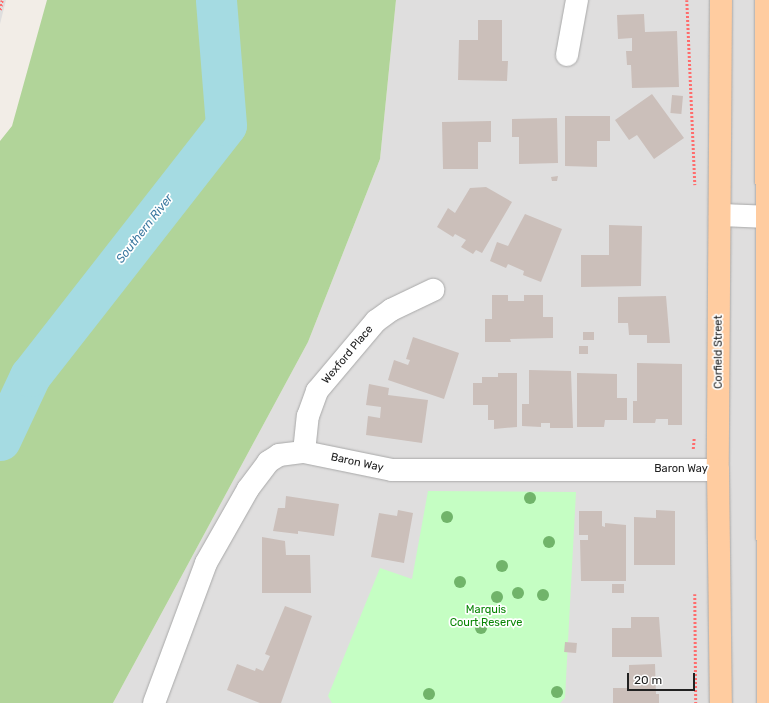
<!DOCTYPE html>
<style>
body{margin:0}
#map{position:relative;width:769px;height:703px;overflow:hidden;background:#f2ede7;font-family:Rubik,sans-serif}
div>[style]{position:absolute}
.residential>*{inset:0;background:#dfdede}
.forest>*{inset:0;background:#b1d499}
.park>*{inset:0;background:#c5fec3}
.river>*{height:41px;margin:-20.5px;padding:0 20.5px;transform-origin:20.5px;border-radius:20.5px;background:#a5dbe2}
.building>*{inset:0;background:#cbbfba;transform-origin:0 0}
.path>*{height:2.5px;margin-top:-1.25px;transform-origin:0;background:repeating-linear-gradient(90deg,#ff6c6c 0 2px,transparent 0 4px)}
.roads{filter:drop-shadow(0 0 1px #a8a8a8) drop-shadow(0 0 1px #a8a8a8)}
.minor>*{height:22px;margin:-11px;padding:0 11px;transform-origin:11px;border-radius:11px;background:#fff}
.primary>*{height:22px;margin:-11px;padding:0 11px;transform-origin:11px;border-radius:11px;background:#ffcca0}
.trees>*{width:12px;height:12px;margin:-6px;border-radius:50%;background:#71b46a}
span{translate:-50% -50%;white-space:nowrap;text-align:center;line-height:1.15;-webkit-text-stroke:3.5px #fff;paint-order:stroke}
.street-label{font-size:11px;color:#212121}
.park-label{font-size:11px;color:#088504}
.water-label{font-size:12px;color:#3d7aa1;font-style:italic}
.scale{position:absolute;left:627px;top:673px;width:68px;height:18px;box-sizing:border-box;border:2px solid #212121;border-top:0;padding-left:5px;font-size:12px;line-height:14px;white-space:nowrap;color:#212121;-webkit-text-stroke:3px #fff;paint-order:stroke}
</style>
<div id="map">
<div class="residential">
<i style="clip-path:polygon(0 0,6px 0,0 24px)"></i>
<i style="clip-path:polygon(396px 0,769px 0,769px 703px,113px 703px,308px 342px,380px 159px)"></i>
</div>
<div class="forest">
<i style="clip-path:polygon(47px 0,396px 0,380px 159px,308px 342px,113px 703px,0 703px,0 141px,12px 126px)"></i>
</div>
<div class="park">
<i style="clip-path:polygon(428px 491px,576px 492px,565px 698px,560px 703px,332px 703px,328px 696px,380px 568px,412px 579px)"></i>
</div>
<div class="river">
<i style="left:0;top:440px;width:71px;rotate:-64.9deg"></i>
<i style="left:30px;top:376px;width:318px;rotate:-52deg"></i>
<i style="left:226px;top:125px;width:125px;rotate:-94.6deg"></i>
</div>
<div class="building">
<i style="clip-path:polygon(644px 14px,645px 32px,677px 31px,679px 87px,632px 88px,631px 65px,627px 65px,626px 51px,632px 51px,632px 38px,618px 39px,617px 15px)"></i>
<i style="clip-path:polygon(478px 20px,502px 20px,502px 61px,508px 61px,507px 81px,458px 80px,459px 40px,478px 40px)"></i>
<i style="clip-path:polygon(652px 94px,684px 138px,654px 159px,637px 135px,629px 140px,615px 120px)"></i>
<i style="left:672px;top:95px;width:11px;height:18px;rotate:5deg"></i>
<i style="clip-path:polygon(565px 116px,610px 116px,610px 141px,597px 141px,597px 167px,565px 166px)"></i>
<i style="clip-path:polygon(557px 118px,558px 163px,519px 164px,519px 137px,512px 137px,512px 119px)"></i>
<i style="clip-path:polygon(491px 121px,491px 142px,478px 142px,478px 169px,443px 169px,442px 122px)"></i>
<i style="clip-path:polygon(558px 176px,557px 181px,552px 181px,551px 177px)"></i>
<i style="clip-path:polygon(486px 187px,512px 202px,482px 253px,476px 250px,473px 254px,461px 247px,466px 240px,455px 234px,453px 237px,437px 227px,448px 208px,455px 213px,470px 188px)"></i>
<i style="clip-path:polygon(525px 214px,562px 229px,541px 282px,523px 275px,524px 271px,508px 264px,506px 268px,490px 261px,497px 242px,508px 246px)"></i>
<i style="clip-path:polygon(609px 225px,642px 226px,641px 286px,581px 287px,581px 255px,609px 255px)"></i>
<i style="clip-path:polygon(492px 295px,508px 295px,508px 301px,524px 301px,524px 295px,543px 295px,543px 317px,553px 317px,553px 338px,510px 339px,511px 342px,485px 342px,485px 319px,492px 319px)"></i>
<i style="clip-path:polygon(666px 296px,670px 343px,647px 343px,647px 335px,629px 335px,628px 323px,618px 323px,618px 297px)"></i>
<i style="left:583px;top:332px;width:11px;height:8px"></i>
<i style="clip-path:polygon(413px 337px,459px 353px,444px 399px,388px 380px,394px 360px,408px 365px,410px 360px,406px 359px)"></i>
<i style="left:579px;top:346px;width:9px;height:8px"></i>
<i style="clip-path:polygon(637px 363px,682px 364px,682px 425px,668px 425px,668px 419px,656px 419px,655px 423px,633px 423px,633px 401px,637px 401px)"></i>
<i style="clip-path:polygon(529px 370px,571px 371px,573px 428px,550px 428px,550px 423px,541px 423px,541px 427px,522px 426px,522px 404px,529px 404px)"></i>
<i style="clip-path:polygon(498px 373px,517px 373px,517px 427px,494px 429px,494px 420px,488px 420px,488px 405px,473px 405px,473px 383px,482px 383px,482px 377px,498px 377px)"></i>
<i style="clip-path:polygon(577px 373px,617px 374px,617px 398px,627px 398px,627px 420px,605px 420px,604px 427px,577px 427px)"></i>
<i style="clip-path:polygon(369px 384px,389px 388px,388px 395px,428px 400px,422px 443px,366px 435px,368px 416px,380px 418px,381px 407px,366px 405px)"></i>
<i style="clip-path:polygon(286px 496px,339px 504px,334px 536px,298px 531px,298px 534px,273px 531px,278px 508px,285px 508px)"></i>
<i style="clip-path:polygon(398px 510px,413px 513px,404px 563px,371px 557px,379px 513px,397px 516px)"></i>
<i style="clip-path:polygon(656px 510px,675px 511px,675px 565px,634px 565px,634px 517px,656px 518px)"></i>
<i style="clip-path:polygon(579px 511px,602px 511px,602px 526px,605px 527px,605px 523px,626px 525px,626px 581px,581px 581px,580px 540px,588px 540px,588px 535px,579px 535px)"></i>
<i style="clip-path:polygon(262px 537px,285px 541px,286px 555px,310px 555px,311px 593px,262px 593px)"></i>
<i style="left:612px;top:584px;width:12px;height:9px"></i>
<i style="clip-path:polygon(285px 606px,312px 616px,281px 703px,260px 703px,227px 690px,237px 664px,255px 671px,256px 668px,263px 671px,270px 656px,265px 654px)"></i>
<i style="clip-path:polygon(631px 617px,659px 617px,662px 657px,612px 657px,612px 628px,631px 628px)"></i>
<i style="left:565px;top:642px;width:12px;height:10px;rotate:5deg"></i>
<i style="clip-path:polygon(655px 664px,656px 694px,659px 694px,659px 703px,613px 703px,613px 688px,629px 688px,629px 665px)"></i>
</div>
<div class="path">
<i style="left:687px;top:0;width:185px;rotate:87.5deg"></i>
<i style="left:0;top:10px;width:10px;rotate:-79deg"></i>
<i style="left:693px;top:449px;width:11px;rotate:-85deg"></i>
<i style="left:695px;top:594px;width:109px;rotate:89.5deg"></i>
</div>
<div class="roads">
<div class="minor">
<i style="left:567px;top:55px;width:56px;rotate:-79.7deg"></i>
<i style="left:720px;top:215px;width:49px;rotate:2.3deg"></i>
<i style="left:304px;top:452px;width:36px;rotate:-84deg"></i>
<i style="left:308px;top:416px;width:27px;rotate:-70deg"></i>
<i style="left:317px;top:391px;width:92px;rotate:-49.9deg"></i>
<i style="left:376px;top:321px;width:19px;rotate:-36deg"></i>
<i style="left:391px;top:310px;width:47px;rotate:-25.5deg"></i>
<i style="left:154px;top:703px;width:149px;rotate:-69.6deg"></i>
<i style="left:206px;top:563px;width:85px;rotate:-60.4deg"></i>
<i style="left:248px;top:489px;width:34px;rotate:-53deg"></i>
<i style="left:268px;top:462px;width:13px;rotate:-32deg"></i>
<i style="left:279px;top:455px;width:25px;rotate:-7deg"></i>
<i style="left:304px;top:452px;width:90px;rotate:11.6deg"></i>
<i style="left:392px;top:470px;width:326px"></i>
</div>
<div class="primary">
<i style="left:721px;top:0;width:470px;rotate:90.4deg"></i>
<i style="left:718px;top:470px;width:233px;rotate:89.3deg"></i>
<i style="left:766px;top:0;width:703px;rotate:89.84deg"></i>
</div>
</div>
<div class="trees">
<i style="left:530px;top:498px"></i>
<i style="left:447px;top:517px"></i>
<i style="left:549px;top:542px"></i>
<i style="left:502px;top:566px"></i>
<i style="left:460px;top:582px"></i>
<i style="left:518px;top:593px"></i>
<i style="left:543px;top:595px"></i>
<i style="left:497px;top:597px"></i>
<i style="left:481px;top:628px"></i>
<i style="left:557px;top:692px"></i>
<i style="left:429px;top:694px"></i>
</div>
<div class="street-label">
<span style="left:719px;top:352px;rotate:-90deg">Corfield Street</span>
<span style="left:348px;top:355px;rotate:-50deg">Wexford Place</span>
<span style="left:357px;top:463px;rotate:12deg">Baron Way</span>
<span style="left:681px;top:469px">Baron Way</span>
</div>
<div class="park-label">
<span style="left:486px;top:617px">Marquis<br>Court Reserve</span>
</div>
<div class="water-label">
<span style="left:145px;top:229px;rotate:-52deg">Southern River</span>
</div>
<div class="scale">20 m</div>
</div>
